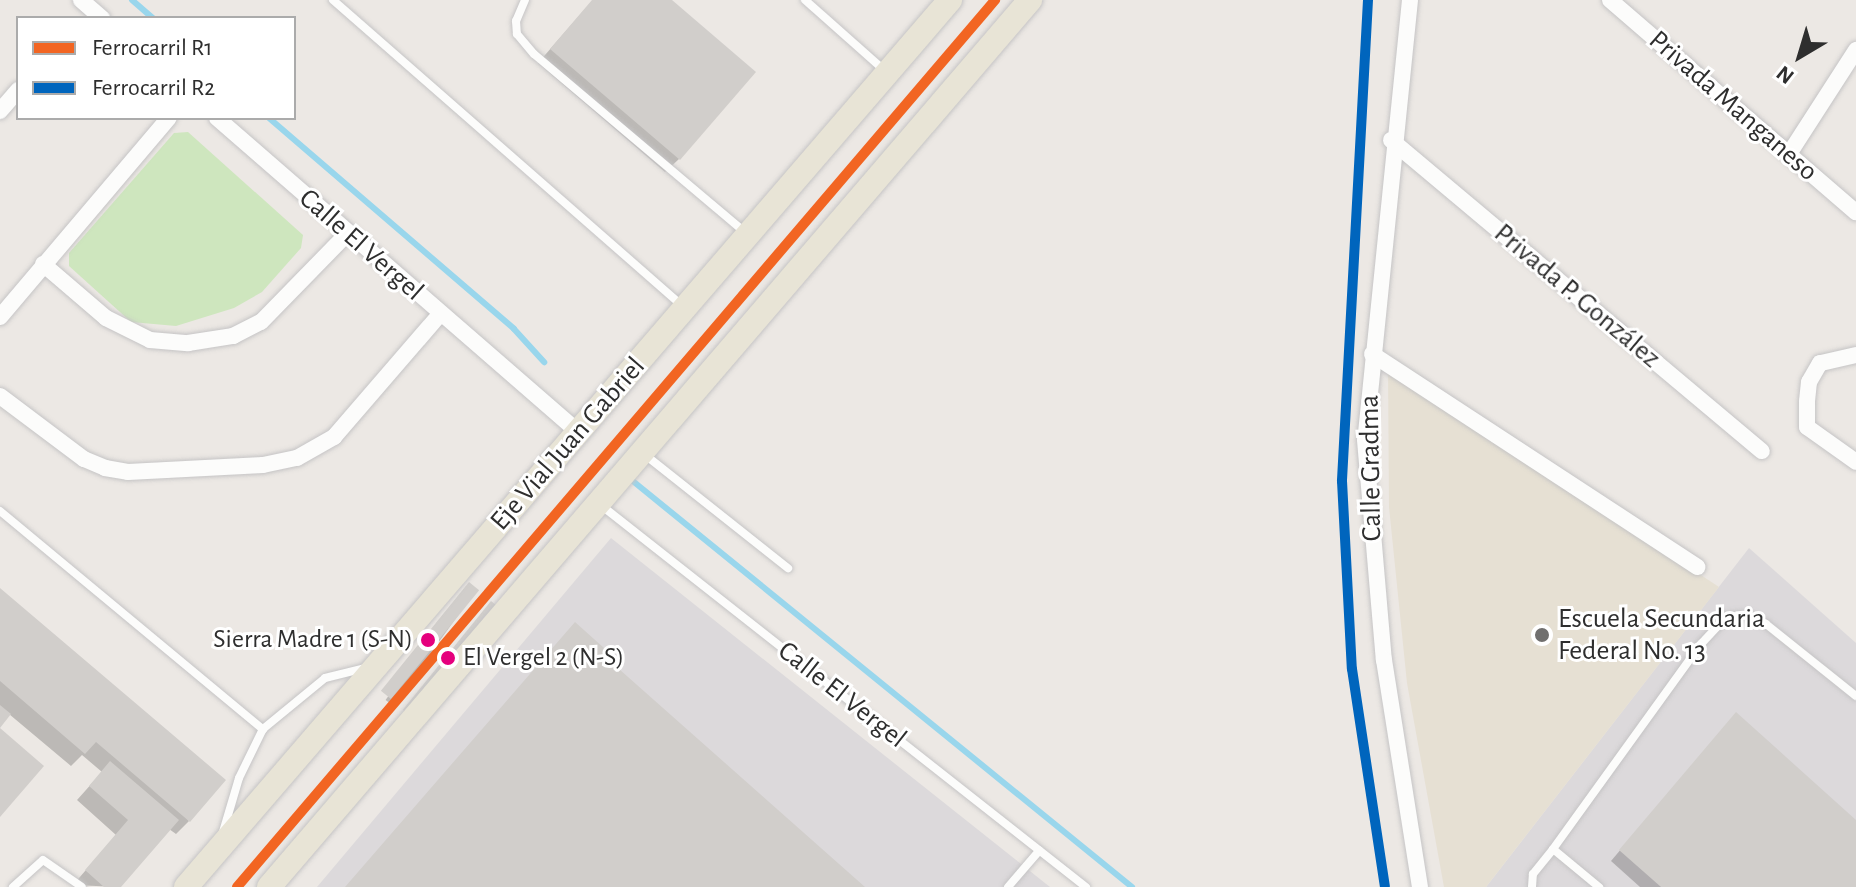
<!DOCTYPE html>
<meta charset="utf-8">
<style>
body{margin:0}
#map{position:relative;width:1856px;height:887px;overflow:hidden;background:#ece8e4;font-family:"Alegreya Sans",sans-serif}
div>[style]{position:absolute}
.industrial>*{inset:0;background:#dcd9db}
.education>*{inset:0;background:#e6e0d3}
.green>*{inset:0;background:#cee6be}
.shadow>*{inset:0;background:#0003;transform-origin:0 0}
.stream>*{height:6px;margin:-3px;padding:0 3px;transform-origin:3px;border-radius:3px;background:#99d6ec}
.building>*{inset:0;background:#d1cecb;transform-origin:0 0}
.roads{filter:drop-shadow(0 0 2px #c5c4c5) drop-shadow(0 0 2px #c5c4c5)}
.lane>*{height:8px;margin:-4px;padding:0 4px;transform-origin:4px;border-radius:4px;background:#fcfcfb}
.street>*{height:16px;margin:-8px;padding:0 8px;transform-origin:8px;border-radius:8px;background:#fcfcfb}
.primary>*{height:24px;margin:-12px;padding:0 12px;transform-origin:12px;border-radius:12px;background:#e8e4d6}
.rail-1>*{height:10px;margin:-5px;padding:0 5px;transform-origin:5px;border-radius:5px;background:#f26522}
.rail-2>*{height:10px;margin:-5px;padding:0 5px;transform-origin:5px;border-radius:5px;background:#0065bd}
.dots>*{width:22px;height:22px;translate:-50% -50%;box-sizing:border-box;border:4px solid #fff;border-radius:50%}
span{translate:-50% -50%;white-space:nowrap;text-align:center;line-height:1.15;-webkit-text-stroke:6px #fff;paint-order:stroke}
.bus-label{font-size:26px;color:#2e2e2e}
.right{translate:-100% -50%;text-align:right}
.left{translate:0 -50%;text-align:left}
.street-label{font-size:28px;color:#2e2e2e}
.poi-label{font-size:28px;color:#2e2e2e}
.legend{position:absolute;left:16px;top:16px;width:280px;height:104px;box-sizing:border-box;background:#fff;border:2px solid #ababab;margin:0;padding:10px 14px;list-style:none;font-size:24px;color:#2e2e2e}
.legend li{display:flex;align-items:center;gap:16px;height:40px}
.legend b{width:40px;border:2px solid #ababab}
.north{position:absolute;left:1760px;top:16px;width:80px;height:80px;-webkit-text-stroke:6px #fff;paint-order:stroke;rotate:218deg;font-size:22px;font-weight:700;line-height:32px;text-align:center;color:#2e2e2e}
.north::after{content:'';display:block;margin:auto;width:28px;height:36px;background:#2e2e2e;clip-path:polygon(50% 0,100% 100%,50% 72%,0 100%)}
</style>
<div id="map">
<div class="industrial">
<i style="clip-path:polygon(611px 538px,1050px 887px,317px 887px)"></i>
<i style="clip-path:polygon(1749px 548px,1856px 643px,1856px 887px,1486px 887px)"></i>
</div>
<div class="education">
<i style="clip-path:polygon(1388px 368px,1719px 587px,1486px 887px,1444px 887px,1407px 683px,1389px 507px)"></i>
</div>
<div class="green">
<i style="clip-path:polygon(188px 132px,303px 235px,301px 248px,262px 292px,234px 308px,176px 326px,131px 322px,69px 266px,69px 253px,174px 133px)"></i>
</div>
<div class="shadow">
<i style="clip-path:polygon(593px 0,669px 0,679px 159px,665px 172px,538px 63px)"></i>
<i style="left:469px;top:585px;width:9px;height:142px;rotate:36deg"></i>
<i style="clip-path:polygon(0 590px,189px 821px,176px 834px,169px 829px,119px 887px,73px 885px,116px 835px,77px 800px,102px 772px,82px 755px,71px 766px,9px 714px,0 725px)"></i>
<i style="clip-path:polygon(616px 669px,862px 887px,346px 887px)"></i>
<i style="clip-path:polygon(1726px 725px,1856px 823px,1856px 887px,1640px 887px,1611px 861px)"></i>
</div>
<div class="stream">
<i style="left:132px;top:0;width:28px;rotate:41deg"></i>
<i style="left:269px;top:118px;width:323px;rotate:40.7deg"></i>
<i style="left:514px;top:329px;width:45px;rotate:47.7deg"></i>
<i style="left:634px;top:482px;width:642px;rotate:39.12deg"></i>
</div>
<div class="building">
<i style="clip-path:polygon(592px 0,672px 0,756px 72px,680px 160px,550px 49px)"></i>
<i style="left:469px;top:582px;width:13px;height:140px;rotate:39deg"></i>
<i style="clip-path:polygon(0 588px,226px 780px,190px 822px,96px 742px,85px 754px,0 681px)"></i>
<i style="left:491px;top:601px;width:13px;height:140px;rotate:39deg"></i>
<i style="clip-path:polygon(575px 622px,623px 665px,619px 669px,865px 887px,345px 887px)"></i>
<i style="clip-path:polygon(0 705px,11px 714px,0 728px)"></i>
<i style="clip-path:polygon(1736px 712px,1856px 820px,1856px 887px,1661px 887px,1619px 850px)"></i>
<i style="clip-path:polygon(0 728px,44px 766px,0 817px)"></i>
<i style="clip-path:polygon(110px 761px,179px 820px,121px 887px,104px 887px,85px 870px,128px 820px,89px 786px)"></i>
</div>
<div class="roads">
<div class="lane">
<i style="left:333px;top:0;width:463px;rotate:41.2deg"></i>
<i style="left:525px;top:0;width:23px;rotate:113deg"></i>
<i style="left:516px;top:21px;width:13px;rotate:86deg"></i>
<i style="left:517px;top:34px;width:26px;rotate:50deg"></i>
<i style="left:534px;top:54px;width:276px;rotate:40.2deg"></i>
<i style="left:805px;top:0;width:106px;rotate:41.5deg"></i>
<i style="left:644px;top:454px;width:184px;rotate:38.4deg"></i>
<i style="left:602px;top:506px;width:616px;rotate:38.21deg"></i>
<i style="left:0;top:511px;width:342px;rotate:39.7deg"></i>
<i style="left:263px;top:729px;width:80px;rotate:-39.4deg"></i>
<i style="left:325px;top:678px;width:41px;rotate:-14deg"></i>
<i style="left:223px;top:832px;width:56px;rotate:-73.5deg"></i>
<i style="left:239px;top:778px;width:55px;rotate:-63.9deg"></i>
<i style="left:1553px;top:849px;width:253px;rotate:-54.2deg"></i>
<i style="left:1701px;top:644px;width:37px;rotate:-47deg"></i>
<i style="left:1726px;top:617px;width:21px;rotate:-5deg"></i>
<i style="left:1747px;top:615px;width:21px;rotate:25deg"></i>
<i style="left:1766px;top:624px;width:115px;rotate:38.7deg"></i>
<i style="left:13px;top:887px;width:40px;rotate:-42deg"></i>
<i style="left:43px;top:860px;width:47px;rotate:34.7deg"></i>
<i style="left:1008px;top:887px;width:48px;rotate:-49.3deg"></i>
<i style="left:1532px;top:887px;width:13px;rotate:-86deg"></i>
<i style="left:1533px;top:874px;width:32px;rotate:-51deg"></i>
<i style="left:1553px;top:849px;width:60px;rotate:39.6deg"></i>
</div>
<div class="street">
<i style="left:81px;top:0;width:28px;rotate:41deg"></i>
<i style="left:1410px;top:0;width:442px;rotate:95.8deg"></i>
<i style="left:1365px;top:440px;width:221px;rotate:85.1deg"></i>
<i style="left:1384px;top:660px;width:230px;rotate:81deg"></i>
<i style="left:1610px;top:0;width:325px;rotate:40.8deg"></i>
<i style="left:0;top:111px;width:28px;rotate:-49deg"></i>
<i style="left:217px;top:118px;width:480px;rotate:41deg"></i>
<i style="left:1391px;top:140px;width:484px;rotate:40deg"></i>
<i style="left:1789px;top:154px;width:124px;rotate:-57.2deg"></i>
<i style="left:43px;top:264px;width:83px;rotate:40.6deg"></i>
<i style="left:106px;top:318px;width:49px;rotate:26.6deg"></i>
<i style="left:150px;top:340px;width:38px;rotate:5deg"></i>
<i style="left:188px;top:343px;width:46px;rotate:-8.8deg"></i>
<i style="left:233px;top:336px;width:31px;rotate:-27deg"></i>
<i style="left:261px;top:322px;width:124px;rotate:-45.7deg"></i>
<i style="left:0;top:317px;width:261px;rotate:-49.7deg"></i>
<i style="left:1372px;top:354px;width:389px;rotate:33.2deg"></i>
<i style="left:1856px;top:355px;width:37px;rotate:167deg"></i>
<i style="left:1820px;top:363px;width:22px;rotate:120deg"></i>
<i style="left:1809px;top:382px;width:20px;rotate:96deg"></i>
<i style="left:1807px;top:402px;width:25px;rotate:90deg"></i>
<i style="left:1807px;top:427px;width:60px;rotate:35.5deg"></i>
<i style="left:0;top:396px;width:105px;rotate:36.9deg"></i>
<i style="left:84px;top:459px;width:23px;rotate:23deg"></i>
<i style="left:105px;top:468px;width:23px;rotate:10deg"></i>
<i style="left:128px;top:472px;width:135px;rotate:-3deg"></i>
<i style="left:263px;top:465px;width:35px;rotate:-12deg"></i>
<i style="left:297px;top:458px;width:43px;rotate:-29.6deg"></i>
<i style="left:334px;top:437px;width:162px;rotate:-49.2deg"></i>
</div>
<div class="primary">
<i style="left:186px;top:887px;width:1171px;rotate:-49.26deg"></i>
<i style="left:269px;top:887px;width:1169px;rotate:-49.37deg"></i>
</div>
</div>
<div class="rail-1">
<i style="left:237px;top:887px;width:1167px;rotate:-49.48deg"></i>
</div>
<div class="rail-2">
<i style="left:1368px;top:0;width:482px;rotate:93.1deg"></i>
<i style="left:1342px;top:481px;width:188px;rotate:87deg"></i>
<i style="left:1352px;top:669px;width:220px;rotate:81.4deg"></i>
</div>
<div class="dots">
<i style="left:1542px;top:635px;background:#706f6e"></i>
<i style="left:428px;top:640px;background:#e5007d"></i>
<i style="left:448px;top:658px;background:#e5007d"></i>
</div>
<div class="bus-label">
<span class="right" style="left:413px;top:640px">Sierra Madre 1 (S-N)</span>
<span class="left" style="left:463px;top:658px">El Vergel 2 (N-S)</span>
</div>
<div class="street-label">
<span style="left:1733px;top:106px;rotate:41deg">Privada Manganeso</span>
<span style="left:361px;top:245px;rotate:41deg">Calle El Vergel</span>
<span style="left:1577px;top:296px;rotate:40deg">Privada P. González</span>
<span style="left:568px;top:444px;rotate:-49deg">Eje Vial Juan Gabriel</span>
<span style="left:1371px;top:468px;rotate:-91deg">Calle Gradma</span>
<span style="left:842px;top:695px;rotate:38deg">Calle El Vergel</span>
</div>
<div class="poi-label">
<span class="left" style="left:1558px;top:635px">Escuela Secundaria<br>Federal No. 13</span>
</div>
<ul class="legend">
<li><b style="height:10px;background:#f26522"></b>Ferrocarril R1</li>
<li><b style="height:10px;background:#0065bd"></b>Ferrocarril R2</li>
</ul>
<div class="north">N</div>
</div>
